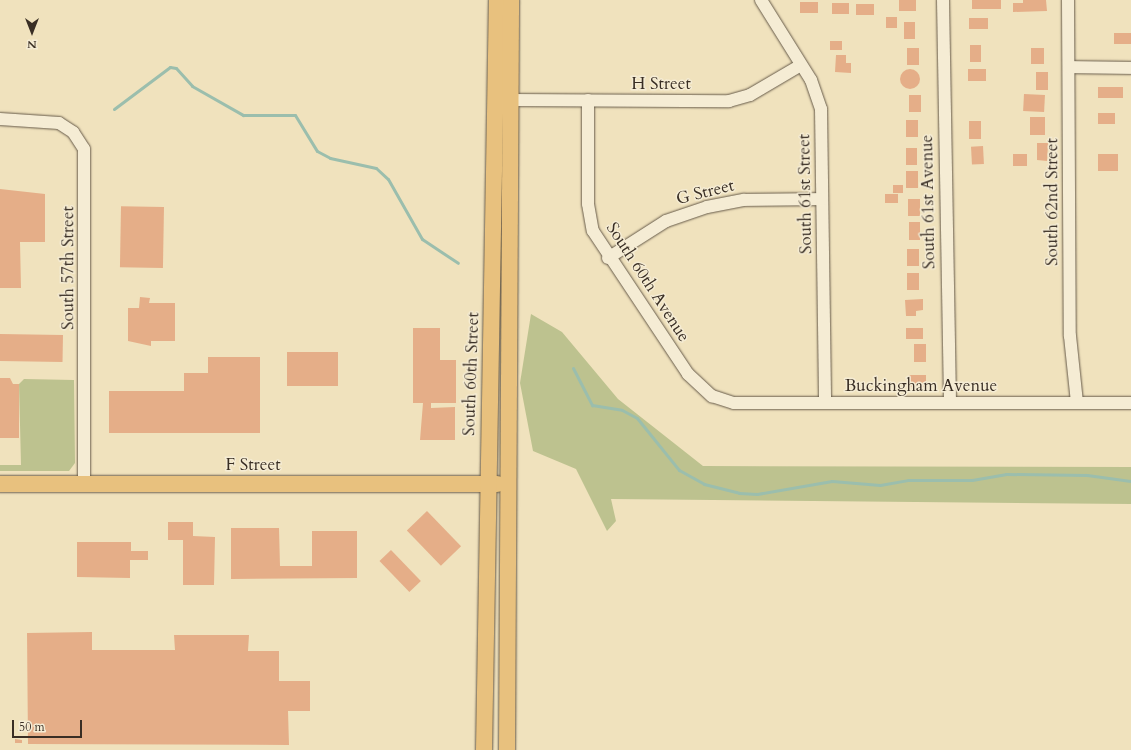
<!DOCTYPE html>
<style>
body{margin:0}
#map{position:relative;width:1131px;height:750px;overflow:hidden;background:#f0e2bd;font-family:Cardo,serif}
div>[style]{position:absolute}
.green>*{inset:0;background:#bdc28f}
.stream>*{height:3px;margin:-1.5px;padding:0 1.5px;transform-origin:1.5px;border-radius:1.5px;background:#9bbead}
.building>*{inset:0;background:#e5ae88;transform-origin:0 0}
.round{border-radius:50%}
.roads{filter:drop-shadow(0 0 1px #675b4a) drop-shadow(0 0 1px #675b4a)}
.minor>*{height:12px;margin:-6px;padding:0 6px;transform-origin:6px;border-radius:6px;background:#f5ecd4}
.major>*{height:16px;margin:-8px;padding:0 8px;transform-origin:8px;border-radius:8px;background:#e8c17e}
span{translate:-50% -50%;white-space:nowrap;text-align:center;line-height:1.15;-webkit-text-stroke:3px #f5ecd4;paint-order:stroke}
.street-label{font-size:17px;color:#392e24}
.north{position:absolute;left:12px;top:12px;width:40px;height:40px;-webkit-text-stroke:3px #f5ecd4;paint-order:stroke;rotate:180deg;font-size:11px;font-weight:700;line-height:16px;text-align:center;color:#392e24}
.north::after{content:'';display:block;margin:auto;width:14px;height:18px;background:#392e24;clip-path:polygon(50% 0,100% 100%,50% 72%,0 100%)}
.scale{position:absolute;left:12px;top:720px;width:70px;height:18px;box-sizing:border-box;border:2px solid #392e24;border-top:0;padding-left:5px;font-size:12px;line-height:14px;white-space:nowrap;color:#392e24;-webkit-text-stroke:3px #f5ecd4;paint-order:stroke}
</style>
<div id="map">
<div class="green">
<i style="clip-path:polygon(531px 314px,562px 332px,618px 399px,703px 466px,1131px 467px,1131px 504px,611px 499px,616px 521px,607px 531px,576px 469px,533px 451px,520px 383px)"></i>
<i style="clip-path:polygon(24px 379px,74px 380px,75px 463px,69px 471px,0 471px,0 465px,21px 465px,19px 384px)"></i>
</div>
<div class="stream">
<i style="left:114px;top:109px;width:70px;rotate:-36.9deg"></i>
<i style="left:170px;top:67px;width:6px;rotate:9deg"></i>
<i style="left:176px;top:68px;width:24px;rotate:48deg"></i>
<i style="left:192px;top:86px;width:59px;rotate:29.6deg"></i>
<i style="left:243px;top:115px;width:52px"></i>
<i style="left:295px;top:115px;width:42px;rotate:58.6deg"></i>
<i style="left:317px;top:151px;width:15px;rotate:28deg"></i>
<i style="left:330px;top:158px;width:47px;rotate:12.3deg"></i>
<i style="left:376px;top:168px;width:16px;rotate:43deg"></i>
<i style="left:388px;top:179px;width:69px;rotate:60.5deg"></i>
<i style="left:422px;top:239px;width:43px;rotate:33.7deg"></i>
<i style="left:573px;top:368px;width:42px;rotate:62.8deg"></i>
<i style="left:592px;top:405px;width:30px;rotate:9deg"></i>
<i style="left:622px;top:410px;width:17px;rotate:28deg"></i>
<i style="left:637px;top:418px;width:67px;rotate:51.1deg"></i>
<i style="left:679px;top:470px;width:29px;rotate:29deg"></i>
<i style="left:704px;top:484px;width:36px;rotate:14deg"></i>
<i style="left:739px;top:493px;width:18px;rotate:3deg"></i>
<i style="left:757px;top:494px;width:76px;rotate:-9.8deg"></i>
<i style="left:832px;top:481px;width:48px;rotate:4.8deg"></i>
<i style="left:880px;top:485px;width:28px;rotate:-10deg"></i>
<i style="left:908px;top:480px;width:64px"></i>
<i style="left:972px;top:480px;width:35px;rotate:-10deg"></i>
<i style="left:1006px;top:474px;width:81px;rotate:0.7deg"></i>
<i style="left:1087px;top:475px;width:44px;rotate:7.8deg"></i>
</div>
<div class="building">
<i style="left:899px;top:0;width:17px;height:11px"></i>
<i style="left:972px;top:0;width:29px;height:9px"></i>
<i style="clip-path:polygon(1023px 0,1046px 0,1047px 11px,1013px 12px,1013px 3px,1023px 3px)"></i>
<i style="left:800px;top:2px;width:18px;height:11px"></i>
<i style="left:832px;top:3px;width:17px;height:11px"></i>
<i style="left:856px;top:4px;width:18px;height:11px"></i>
<i style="left:886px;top:17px;width:11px;height:11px"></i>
<i style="left:988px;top:18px;width:11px;height:19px;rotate:90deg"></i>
<i style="left:904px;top:22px;width:11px;height:17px"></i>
<i style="left:1114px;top:33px;width:17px;height:11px"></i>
<i style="left:830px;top:41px;width:12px;height:9px"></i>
<i style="left:970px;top:45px;width:11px;height:17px"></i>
<i style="left:907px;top:48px;width:12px;height:17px"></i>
<i style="left:1031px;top:48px;width:13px;height:16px"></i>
<i style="clip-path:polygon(836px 55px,846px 55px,846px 63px,851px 63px,851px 73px,835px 72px)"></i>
<i style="left:986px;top:69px;width:12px;height:18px;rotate:90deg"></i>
<i class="round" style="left:900px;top:69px;width:20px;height:20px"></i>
<i style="left:1048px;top:72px;width:18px;height:12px;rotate:90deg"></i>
<i style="left:1123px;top:87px;width:11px;height:25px;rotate:90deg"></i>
<i style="left:1024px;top:94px;width:21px;height:17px;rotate:3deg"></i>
<i style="left:909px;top:95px;width:12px;height:17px"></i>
<i style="left:1098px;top:113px;width:17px;height:11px"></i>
<i style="left:1030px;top:117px;width:15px;height:18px"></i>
<i style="left:906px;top:120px;width:12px;height:17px"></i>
<i style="left:981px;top:121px;width:18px;height:12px;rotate:90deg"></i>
<i style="clip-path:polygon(1037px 143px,1048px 143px,1047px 161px,1037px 160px)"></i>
<i style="left:983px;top:146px;width:18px;height:12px;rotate:87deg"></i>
<i style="left:906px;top:148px;width:11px;height:17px"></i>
<i style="left:1013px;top:154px;width:14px;height:12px"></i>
<i style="left:1098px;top:154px;width:20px;height:17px"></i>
<i style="left:906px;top:171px;width:12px;height:17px"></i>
<i style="left:893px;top:185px;width:10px;height:8px"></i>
<i style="clip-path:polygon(0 189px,45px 194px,45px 242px,20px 242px,21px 288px,0 288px)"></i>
<i style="left:898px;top:194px;width:9px;height:13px;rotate:90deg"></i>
<i style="left:908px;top:199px;width:12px;height:17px"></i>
<i style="left:164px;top:207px;width:61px;height:43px;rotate:91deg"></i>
<i style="left:909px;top:222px;width:11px;height:18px"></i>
<i style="left:919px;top:249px;width:17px;height:12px;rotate:90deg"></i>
<i style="left:907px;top:273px;width:12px;height:17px"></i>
<i style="clip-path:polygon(140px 297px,150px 298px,149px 303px,175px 303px,175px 341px,151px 341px,151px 346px,128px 341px,128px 308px,139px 308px)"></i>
<i style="clip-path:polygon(923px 299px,923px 310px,916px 311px,916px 316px,906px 316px,905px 300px)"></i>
<i style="clip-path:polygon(413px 328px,440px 328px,440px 360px,456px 360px,456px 403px,431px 403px,431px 408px,455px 407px,455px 440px,420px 440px,423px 403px,413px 403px)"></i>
<i style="left:906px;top:328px;width:17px;height:11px"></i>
<i style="left:0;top:334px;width:63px;height:27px;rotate:1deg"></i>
<i style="left:914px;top:344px;width:12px;height:18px"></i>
<i style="left:287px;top:352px;width:51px;height:34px"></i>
<i style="clip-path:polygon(208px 357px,260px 357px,260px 433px,109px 433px,109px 391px,184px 391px,184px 373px,208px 373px)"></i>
<i style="left:909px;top:375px;width:17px;height:12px"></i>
<i style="clip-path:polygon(0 378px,10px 378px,13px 384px,19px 384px,19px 438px,0 438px)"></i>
<i style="left:427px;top:511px;width:49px;height:28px;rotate:46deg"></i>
<i style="clip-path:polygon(168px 522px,193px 522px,193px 536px,215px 537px,214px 585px,183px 585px,183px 540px,168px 540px)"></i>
<i style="clip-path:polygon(231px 528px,279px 528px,280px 566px,312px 566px,312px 531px,357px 531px,357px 578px,231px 579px)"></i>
<i style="clip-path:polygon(77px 542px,131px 542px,131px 551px,148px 551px,148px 560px,130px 560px,130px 578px,77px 577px)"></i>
<i style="left:391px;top:550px;width:43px;height:16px;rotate:46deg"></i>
<i style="clip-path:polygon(92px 632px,92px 650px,175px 650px,174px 635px,249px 635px,248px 651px,279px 651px,279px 681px,310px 681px,310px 711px,288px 711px,289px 745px,28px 744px,27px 633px)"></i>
<i style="clip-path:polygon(15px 739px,22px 740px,22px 743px,15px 743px)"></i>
</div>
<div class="roads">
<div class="minor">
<i style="left:761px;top:0;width:94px;rotate:58deg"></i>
<i style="left:811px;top:80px;width:31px;rotate:71deg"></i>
<i style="left:821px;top:109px;width:294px;rotate:89.2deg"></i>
<i style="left:943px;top:0;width:403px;rotate:89deg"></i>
<i style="left:1068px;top:0;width:336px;rotate:89.7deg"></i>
<i style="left:1070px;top:336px;width:67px;rotate:84deg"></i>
<i style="left:1069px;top:67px;width:62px;rotate:0.9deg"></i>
<i style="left:511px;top:100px;width:218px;rotate:0.3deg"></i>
<i style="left:729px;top:101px;width:22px;rotate:-16deg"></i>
<i style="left:750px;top:95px;width:59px;rotate:-30.5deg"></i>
<i style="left:588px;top:100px;width:104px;rotate:90deg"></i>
<i style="left:588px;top:204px;width:27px;rotate:80deg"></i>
<i style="left:593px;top:231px;width:172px;rotate:56.4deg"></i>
<i style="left:688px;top:374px;width:33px;rotate:43deg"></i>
<i style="left:712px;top:396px;width:23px;rotate:18deg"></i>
<i style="left:734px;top:403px;width:397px"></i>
<i style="left:0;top:119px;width:59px;rotate:3.9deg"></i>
<i style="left:59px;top:123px;width:17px;rotate:33deg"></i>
<i style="left:73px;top:132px;width:20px;rotate:57deg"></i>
<i style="left:84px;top:149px;width:335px;rotate:90deg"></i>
<i style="left:608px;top:258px;width:69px;rotate:-32.5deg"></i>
<i style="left:666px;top:221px;width:43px;rotate:-18.9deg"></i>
<i style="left:707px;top:207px;width:38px;rotate:-11deg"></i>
<i style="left:744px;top:200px;width:78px;rotate:-0.7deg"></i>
</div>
<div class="major">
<i style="left:0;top:484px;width:497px"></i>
<i style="left:484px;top:750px;width:750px;rotate:-89.01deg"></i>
<i style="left:507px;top:750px;width:750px;rotate:-89.69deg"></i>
</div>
</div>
<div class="street-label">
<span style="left:661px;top:84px">H Street</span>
<span style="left:705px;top:192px;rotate:-14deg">G Street</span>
<span style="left:805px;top:194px;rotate:-91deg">South 61st Street</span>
<span style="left:928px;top:202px;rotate:-91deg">South 61st Avenue</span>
<span style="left:1052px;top:202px;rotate:-90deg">South 62nd Street</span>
<span style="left:68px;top:268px;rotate:-90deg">South 57th Street</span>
<span style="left:648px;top:282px;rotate:57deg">South 60th Avenue</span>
<span style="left:471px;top:374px;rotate:-88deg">South 60th Street</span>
<span style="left:921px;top:386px">Buckingham Avenue</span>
<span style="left:253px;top:465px">F Street</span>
</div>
<div class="north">N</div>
<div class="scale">50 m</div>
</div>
